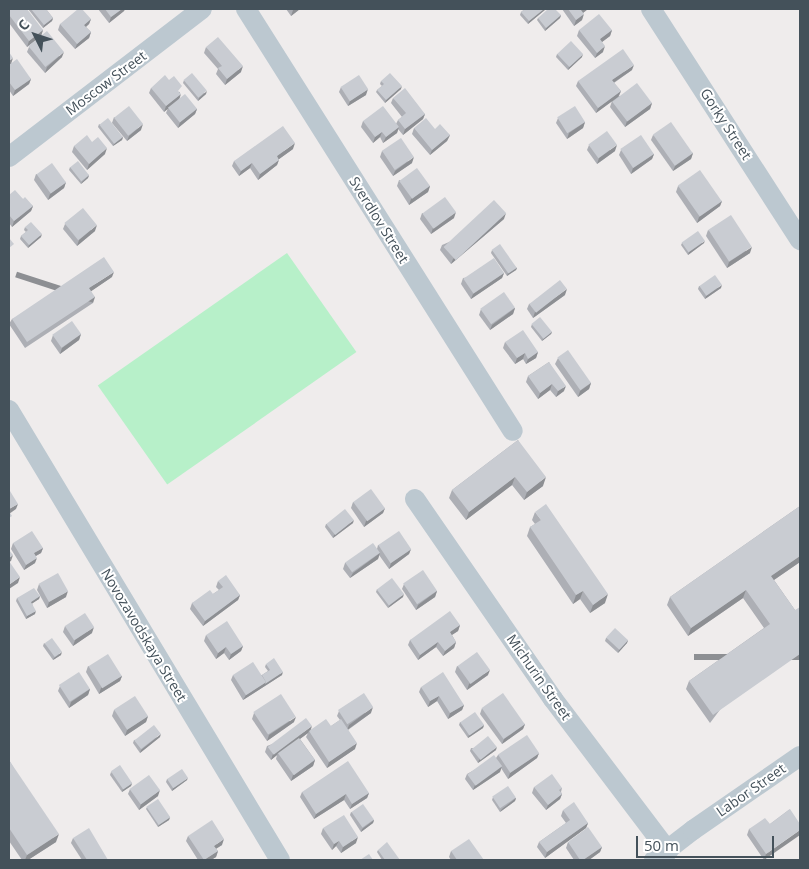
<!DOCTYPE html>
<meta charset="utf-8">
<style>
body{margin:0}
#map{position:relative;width:809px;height:869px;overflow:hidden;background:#efecec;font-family:"Open Sans",sans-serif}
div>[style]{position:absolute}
.green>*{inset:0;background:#b7f0c9;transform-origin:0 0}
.minor>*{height:20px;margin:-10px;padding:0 10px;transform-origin:10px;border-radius:10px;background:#bcc8d0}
.wall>*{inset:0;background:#adafb5}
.shaded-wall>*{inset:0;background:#8d8f93;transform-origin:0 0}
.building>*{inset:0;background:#c9ccd2;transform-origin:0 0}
span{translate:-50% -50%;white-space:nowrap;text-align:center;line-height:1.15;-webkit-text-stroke:4px #fff;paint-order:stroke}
.street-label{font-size:14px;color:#44515a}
.frame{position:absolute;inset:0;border:10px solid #44515a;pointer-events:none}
.north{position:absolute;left:10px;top:10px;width:50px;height:50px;-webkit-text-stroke:4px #fff;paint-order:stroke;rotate:311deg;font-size:14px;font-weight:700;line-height:20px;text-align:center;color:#44515a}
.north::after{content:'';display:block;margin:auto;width:18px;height:22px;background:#44515a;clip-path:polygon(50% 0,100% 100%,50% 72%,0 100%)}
.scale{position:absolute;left:636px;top:836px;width:138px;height:22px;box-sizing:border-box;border:2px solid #44515a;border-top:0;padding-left:6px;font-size:15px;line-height:18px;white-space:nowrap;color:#44515a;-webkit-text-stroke:4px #fff;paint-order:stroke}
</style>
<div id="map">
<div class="green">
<i style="left:287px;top:253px;width:121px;height:231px;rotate:55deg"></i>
</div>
<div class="minor">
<i style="left:246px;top:9px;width:499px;rotate:57.7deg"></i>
<i style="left:651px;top:9px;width:275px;rotate:57.2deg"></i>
<i style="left:9px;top:157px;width:243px;rotate:-37.5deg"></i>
<i style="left:9px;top:410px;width:525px;rotate:58.94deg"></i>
<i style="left:415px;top:499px;width:243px;rotate:55.4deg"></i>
<i style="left:553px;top:699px;width:191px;rotate:52.9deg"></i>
<i style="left:654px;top:860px;width:49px;rotate:-37.6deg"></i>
<i style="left:693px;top:830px;width:130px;rotate:-34.7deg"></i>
</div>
<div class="wall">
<i style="clip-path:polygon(9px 9px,43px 30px,41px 36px,27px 47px,9px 23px)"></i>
<i style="clip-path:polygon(28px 9px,46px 9px,53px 18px,52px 21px,43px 28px)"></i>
<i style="clip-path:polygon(98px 9px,125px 9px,124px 11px,109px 23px)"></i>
<i style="clip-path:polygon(286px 9px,300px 9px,291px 16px)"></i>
<i style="clip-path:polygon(525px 9px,546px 9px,528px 24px,520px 15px,521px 12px)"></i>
<i style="clip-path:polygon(562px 9px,588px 9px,583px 13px,582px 20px,574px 26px)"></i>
<i style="clip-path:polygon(561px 15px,560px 18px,545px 31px,537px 20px,538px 18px)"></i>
<i style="clip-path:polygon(91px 19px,89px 24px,86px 27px,91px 32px,89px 38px,75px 49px,58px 30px,60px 24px)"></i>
<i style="clip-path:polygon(579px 30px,612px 30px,610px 36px,602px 42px,603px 52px,595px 58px,577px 36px)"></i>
<i style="clip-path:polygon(29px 47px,62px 57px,45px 73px,27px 52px)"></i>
<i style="clip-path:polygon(206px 47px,241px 72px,225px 85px,216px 74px,218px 69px,204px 53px)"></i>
<i style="clip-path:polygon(9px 52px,11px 63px,31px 79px,29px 84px,13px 96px,9px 90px)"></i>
<i style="clip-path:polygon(557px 54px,582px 57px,568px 70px,556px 57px)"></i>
<i style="clip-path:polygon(632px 70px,614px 83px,621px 91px,619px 96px,652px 103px,650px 109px,625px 127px,610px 107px,612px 101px,596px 113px,576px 86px,578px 81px)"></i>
<i style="clip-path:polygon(184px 80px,206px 94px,198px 101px,183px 83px)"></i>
<i style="clip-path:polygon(381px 81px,401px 89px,385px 103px,376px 92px,377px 90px,382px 86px,380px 84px)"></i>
<i style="clip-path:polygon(341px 87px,366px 95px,348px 106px,339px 92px)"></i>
<i style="clip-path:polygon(151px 88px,180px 92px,180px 93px,179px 99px,197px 109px,195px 114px,178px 128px,166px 113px,168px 108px,164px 112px,149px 93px)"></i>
<i style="clip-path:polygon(393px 98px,425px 114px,423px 119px,403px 135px,398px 129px,397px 133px,383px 143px,380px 137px,373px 143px,361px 127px,363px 121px,396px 124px,398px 120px,402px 117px,391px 103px)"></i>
<i style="clip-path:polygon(114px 117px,141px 130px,127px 141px,112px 123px)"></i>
<i style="clip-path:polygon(558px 118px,585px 122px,583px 128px,567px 139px,556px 123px)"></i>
<i style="clip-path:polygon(99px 124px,123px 137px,122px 140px,113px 146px,98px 127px)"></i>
<i style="clip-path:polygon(414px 128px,435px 129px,450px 135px,447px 141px,430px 155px,412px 134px)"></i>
<i style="clip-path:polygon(653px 135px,693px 153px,691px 159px,673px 171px,651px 140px)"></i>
<i style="clip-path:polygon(92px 142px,105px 154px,87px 170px,72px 152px,74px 146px)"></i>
<i style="clip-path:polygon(589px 145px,615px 151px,597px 164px,587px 150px)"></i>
<i style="clip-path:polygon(293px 149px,279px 159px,277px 165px,258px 180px,250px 168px,239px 176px,232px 166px,234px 161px)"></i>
<i style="clip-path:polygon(621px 150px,654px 154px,652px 159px,631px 174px,619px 155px)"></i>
<i style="clip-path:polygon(382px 151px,412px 163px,393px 176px,380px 157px)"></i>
<i style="clip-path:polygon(70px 167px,89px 175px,88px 178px,81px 184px,69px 170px)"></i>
<i style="clip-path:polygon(36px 174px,66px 182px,64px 188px,48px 200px,34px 180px)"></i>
<i style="clip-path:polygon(399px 180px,430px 186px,428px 192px,409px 205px,397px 186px)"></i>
<i style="clip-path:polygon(678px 186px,722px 201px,720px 206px,697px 223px,676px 192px)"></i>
<i style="clip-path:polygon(9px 195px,23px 199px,33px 206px,31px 211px,12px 227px,9px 223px)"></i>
<i style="clip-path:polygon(422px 213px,454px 218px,431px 234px,420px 219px)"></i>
<i style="clip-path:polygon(504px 219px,451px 264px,440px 250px,442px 245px)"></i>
<i style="clip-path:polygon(65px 224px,95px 231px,77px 246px,63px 229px)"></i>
<i style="clip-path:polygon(25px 227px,41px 237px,28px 248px,20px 239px,21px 236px,26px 232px,24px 230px)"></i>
<i style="clip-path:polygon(708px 230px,750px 253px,727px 268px,706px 236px)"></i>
<i style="clip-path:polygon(682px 243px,704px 243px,688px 255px,681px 245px)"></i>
<i style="clip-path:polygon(492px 250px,517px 268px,516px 270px,507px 276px,491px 253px)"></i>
<i style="clip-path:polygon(504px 273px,502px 278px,471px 299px,461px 284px,463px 278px)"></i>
<i style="clip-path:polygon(112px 277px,91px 291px,93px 303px,25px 348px,9px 324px,12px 319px)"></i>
<i style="clip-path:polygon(699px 286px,721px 288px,705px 299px,698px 289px)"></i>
<i style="clip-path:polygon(565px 295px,533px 318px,527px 309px,529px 304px)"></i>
<i style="clip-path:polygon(515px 308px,513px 314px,490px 330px,479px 315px,481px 309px)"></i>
<i style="clip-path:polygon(532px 324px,552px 332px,551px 334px,542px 341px,531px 327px)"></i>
<i style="clip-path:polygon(81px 334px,79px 340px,60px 354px,51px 341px,53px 335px)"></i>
<i style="clip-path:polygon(505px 342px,538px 352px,536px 358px,526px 364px,523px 359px,515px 364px,503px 348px)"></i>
<i style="clip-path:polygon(558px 358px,591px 383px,589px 389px,578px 397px,555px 364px)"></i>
<i style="clip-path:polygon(549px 362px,564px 391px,556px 397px,550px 390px,538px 399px,526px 382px,528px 376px)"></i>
<i style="clip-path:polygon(518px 440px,543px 486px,524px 500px,512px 485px,466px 520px,449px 498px,452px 490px)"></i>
<i style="clip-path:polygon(353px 502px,385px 508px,383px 513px,364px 527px,351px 508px)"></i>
<i style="clip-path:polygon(800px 506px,800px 562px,774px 580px,795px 610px,710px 723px,686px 689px,689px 681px,764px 628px,743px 598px,688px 636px,667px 605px,670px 597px)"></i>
<i style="clip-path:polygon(535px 512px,605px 603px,590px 613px,580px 599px,573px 604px,527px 536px,530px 527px,535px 524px,532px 520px)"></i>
<i style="clip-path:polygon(353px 523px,333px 538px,325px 527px,326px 524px)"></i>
<i style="clip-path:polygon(13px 543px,43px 548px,41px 553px,36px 556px,35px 563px,24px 570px,11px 549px)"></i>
<i style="clip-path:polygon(378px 545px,411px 549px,409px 554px,389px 569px,379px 555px,378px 559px,350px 578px,343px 569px,345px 563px,377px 549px)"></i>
<i style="clip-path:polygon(218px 581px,240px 595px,238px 600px,203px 626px,190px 609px,192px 603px,213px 594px,219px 590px,216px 587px)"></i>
<i style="clip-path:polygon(39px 584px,66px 597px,47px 608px,37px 590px)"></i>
<i style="clip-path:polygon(404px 584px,437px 591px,435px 597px,416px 610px,402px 589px)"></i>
<i style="clip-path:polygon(377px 589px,403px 597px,388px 608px,376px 592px)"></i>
<i style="clip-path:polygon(40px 596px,39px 599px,32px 603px,35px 614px,26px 619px,16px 601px,17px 598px)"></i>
<i style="clip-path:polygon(460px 625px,458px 631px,452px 635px,456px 642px,454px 648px,443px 656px,436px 647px,418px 660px,408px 645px,410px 640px)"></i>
<i style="clip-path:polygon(65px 626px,92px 633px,73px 646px,63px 632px)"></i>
<i style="clip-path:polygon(206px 635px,243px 646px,241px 651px,229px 660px,224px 653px,216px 659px,204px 641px)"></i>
<i style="clip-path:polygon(606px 638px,628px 640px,627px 643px,618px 653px,605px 641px)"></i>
<i style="clip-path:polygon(44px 643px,61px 655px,53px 660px,43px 646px)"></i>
<i style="clip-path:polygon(266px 664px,282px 675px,243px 700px,231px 680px,233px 675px,262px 675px,268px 671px,265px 667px)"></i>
<i style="clip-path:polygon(88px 666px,122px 676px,120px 681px,99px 694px,86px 672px)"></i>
<i style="clip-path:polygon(457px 666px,488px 675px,467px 690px,455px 672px)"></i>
<i style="clip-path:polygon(60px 686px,90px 689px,88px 695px,69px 708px,58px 691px)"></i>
<i style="clip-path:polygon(421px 687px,464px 705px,462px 710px,448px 719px,437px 701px,428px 707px,419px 692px)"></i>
<i style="clip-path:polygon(482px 708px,525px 724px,523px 729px,502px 744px,480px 714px)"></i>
<i style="clip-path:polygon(114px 710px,148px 716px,146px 722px,125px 736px,112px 716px)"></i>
<i style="clip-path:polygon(339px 711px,371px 713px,348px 730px,355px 749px,327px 768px,306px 737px,308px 733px,300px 739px,315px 760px,313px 766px,291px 781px,276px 759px,277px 755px,271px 760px,265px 752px,267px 746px,311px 730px,331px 726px,340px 720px,337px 716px)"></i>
<i style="clip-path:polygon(254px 713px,294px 722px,267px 741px,252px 719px)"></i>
<i style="clip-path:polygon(460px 722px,484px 725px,483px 728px,468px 738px,459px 725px)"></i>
<i style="clip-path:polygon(160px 737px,140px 753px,133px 743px,134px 740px)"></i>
<i style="clip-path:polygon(471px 748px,496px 750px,478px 763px,470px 751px)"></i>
<i style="clip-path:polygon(539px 753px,537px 758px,508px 779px,501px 768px,500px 772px,473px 790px,465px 779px,467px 774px,496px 758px,498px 755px)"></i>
<i style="clip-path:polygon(9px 760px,56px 842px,28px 860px,22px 860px,9px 841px)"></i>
<i style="clip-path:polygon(111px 772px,132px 783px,131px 786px,122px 792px,110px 775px)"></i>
<i style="clip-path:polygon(167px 779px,187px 780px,172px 791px,166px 782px)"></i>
<i style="clip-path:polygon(534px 787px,562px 788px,561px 792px,562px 794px,560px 799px,546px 810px,532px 793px)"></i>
<i style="clip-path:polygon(130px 789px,158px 796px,139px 810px,128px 794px)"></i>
<i style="clip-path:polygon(302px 792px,369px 793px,367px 798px,350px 809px,344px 800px,314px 819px,300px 797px)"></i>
<i style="clip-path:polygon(493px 797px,516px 798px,515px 801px,500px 812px,492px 800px)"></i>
<i style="clip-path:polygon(147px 807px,170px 817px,169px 820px,158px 827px,146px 809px)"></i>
<i style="clip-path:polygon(790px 809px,764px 860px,747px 835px,749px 829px,770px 824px)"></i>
<i style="clip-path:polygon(563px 810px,588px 823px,586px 828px,545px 858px,537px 847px,539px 842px,566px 823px,561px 816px)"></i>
<i style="clip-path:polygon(351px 812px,374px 820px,373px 823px,361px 832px,350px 815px)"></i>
<i style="clip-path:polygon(323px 828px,356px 843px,341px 853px,336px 846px,332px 850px,321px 834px)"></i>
<i style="clip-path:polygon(188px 836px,222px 845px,216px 849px,218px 851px,216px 857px,211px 860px,198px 860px,186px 841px)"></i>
<i style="clip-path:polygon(73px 838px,108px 860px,82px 860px,71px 843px)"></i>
<i style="clip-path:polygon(568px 842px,602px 847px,600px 852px,589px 860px,574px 860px,566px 848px)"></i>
<i style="clip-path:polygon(378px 850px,399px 860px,382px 860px,377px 852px)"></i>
<i style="clip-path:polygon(451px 851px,484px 860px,451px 860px,449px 857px)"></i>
</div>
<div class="shaded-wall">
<i style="clip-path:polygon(122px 9px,125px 9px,124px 11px,109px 23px,111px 17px)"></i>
<i style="clip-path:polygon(295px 9px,300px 9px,291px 16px,293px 10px)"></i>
<i style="clip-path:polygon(544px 9px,546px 9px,528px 24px,529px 21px)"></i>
<i style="clip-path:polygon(583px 9px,588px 9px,579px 16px,581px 10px)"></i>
<i style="clip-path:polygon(584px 14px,582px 20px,574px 26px,576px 20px)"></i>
<i style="clip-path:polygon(561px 15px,560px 18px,545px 31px,546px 28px)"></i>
<i style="clip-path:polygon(53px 18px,52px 21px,43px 28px,44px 25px)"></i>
<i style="clip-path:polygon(91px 19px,89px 24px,82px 30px,84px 25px)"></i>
<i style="clip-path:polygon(43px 30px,41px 36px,27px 47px,29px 41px)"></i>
<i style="clip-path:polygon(612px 30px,610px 36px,598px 45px,600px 39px)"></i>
<i style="clip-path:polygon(91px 32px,89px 38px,75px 49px,77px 44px)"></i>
<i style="clip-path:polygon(605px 46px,603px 52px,595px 58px,597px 53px)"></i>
<i style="clip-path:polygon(64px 52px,62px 57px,45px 73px,47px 67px)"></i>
<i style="clip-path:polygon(583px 54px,582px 57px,568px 70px,569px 67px)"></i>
<i style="clip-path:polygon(13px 58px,11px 64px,9px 65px,9px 61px)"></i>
<i style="clip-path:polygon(634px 65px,632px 70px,610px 85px,612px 80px)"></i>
<i style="clip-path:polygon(243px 66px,241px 72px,225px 85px,227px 79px)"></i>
<i style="clip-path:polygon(31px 79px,29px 84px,13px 96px,15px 90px)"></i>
<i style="clip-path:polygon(402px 86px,401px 89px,385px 103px,386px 100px)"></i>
<i style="clip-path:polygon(368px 89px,366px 95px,348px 106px,350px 101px)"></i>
<i style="clip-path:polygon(207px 91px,206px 94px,198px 101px,199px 98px)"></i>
<i style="clip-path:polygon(621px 91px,618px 97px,596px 113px,598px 108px)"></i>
<i style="clip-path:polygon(181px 94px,179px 100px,164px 112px,166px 106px)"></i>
<i style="clip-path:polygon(652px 103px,650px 109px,625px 127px,627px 121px)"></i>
<i style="clip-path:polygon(197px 109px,195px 114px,178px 128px,180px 122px)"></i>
<i style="clip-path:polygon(425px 114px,423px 119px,403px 135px,405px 129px)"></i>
<i style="clip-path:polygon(585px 122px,583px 128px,567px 139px,569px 133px)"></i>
<i style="clip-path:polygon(143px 124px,141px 130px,127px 141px,129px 136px)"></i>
<i style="clip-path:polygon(399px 127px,397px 133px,383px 143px,386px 137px)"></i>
<i style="clip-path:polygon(382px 132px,380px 137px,373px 143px,375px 137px)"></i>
<i style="clip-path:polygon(450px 135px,447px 141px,430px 155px,432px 150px)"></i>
<i style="clip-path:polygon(123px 137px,122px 140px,113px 146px,114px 144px)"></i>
<i style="clip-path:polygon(295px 143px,293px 149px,275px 162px,277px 156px)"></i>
<i style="clip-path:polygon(617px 145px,615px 151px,597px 164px,599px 158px)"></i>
<i style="clip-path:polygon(107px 148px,105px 154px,87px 170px,89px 164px)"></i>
<i style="clip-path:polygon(693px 153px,691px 159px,673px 171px,675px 166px)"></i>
<i style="clip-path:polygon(654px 154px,652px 159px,631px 174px,633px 168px)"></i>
<i style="clip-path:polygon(414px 157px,412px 163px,393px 176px,395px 171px)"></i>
<i style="clip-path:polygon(279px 160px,277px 165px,258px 180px,260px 174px)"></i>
<i style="clip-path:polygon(252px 163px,250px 168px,239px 176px,241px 171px)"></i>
<i style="clip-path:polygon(89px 175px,88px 178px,81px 184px,82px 182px)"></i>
<i style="clip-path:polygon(66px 182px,64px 188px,48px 200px,50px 194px)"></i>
<i style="clip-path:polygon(430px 186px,428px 192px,409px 205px,411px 199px)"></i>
<i style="clip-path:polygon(722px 201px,720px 206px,697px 223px,699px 217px)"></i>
<i style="clip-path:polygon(33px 206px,31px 211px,12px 227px,14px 221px)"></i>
<i style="clip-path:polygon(456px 212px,454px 218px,431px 234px,433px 228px)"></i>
<i style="clip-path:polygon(506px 213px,504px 219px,451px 264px,453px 259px)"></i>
<i style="clip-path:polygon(97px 225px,95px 231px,77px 246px,79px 240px)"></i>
<i style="clip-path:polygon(42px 234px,41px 237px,28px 248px,29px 245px)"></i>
<i style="clip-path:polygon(705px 241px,704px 243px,688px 255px,689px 252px)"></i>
<i style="clip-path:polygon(752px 247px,750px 253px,727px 268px,729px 262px)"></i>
<i style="clip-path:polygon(517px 268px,516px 270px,507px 276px,508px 273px)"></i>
<i style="clip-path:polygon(114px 272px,112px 277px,87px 294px,89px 288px)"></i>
<i style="clip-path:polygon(504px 273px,502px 278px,471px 299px,473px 294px)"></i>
<i style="clip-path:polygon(722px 285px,721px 288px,705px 299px,706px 296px)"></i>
<i style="clip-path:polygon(567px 289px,565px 295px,533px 318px,535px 312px)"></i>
<i style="left:95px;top:297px;width:6px;height:82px;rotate:108deg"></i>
<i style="clip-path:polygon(515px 308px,513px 314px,490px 330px,492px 325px)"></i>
<i style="clip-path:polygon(552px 332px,551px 334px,542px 341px,543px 339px)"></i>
<i style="clip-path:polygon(81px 334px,79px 340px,60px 354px,62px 348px)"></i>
<i style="clip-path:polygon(538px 352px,536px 358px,526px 364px,528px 359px)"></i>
<i style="clip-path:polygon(525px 353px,523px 359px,515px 364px,517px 358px)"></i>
<i style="clip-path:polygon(591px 383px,589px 389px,578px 397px,580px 391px)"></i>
<i style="clip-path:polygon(552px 384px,550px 390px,538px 399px,540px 393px)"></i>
<i style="clip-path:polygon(566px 386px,564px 391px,556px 397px,558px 391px)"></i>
<i style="clip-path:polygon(515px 477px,512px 485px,466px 520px,469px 512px)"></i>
<i style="clip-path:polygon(546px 477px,543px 486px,524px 500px,527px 492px)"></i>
<i style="clip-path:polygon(18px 504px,16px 509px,9px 514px,9px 509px)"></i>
<i style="clip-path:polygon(385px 508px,383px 513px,364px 527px,366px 521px)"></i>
<i style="clip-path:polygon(354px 520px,353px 523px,333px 538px,334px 535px)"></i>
<i style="clip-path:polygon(43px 548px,41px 553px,32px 558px,34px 553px)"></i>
<i style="clip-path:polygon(411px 549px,409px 554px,389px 569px,391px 563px)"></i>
<i style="clip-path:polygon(380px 553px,378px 559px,350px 578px,353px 573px)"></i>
<i style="clip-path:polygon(13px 555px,11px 561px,9px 562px,9px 558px)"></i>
<i style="clip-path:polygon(800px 556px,800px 562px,768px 584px,771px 576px)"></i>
<i style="clip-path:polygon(37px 558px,35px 563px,24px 570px,26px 565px)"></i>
<i style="clip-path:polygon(20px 577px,18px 583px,9px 589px,10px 584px)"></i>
<i style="clip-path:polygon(746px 590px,743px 598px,688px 636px,691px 628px)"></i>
<i style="clip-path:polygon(68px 591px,66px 597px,47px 608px,49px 602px)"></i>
<i style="clip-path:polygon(437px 591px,435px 597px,416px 610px,418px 605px)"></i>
<i style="clip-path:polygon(583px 591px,580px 599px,573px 604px,576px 595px)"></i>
<i style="clip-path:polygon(404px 594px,403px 597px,388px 608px,390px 605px)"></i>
<i style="clip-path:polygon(608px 594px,605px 603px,590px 613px,593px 605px)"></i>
<i style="clip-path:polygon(240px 595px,238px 600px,203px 626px,205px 621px)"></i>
<i style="clip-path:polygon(40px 596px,39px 599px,30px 605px,31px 602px)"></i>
<i style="clip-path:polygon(36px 611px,35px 614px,26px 619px,27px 616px)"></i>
<i style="clip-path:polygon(460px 625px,458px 631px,447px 638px,450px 632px)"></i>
<i style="clip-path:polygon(94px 627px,92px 633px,73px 646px,75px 640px)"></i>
<i style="clip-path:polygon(628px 640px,627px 643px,618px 653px,619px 650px)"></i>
<i style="clip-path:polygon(438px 642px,436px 647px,418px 660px,420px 655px)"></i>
<i style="clip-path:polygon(456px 642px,454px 648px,443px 656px,445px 651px)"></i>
<i style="clip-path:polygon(243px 646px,241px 651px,229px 660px,231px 654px)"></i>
<i style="clip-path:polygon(226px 647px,224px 653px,216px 659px,218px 653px)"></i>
<i style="clip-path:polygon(62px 652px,61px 655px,53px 660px,54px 658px)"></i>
<i style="left:800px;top:654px;width:6px;height:106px;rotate:90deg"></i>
<i style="clip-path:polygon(490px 670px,488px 675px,467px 690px,469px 684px)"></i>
<i style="clip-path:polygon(283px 672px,282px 675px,243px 700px,246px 695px,266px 682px)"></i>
<i style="clip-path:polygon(122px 676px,120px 681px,99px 694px,101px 688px)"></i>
<i style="clip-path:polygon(90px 689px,88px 695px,69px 708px,71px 702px)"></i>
<i style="clip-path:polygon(439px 696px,437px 701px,428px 707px,430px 701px)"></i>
<i style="clip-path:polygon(464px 705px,462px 710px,448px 719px,450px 713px)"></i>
<i style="clip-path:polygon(373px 707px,371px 713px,347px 730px,349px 725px)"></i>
<i style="clip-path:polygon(148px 716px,146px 722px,125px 736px,127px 730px)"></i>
<i style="clip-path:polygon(296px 717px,294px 722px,267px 741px,269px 735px)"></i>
<i style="clip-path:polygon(525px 724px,523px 729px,502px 744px,504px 739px)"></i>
<i style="clip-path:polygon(484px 725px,483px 728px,468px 738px,469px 735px)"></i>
<i style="clip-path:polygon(312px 726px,310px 732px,309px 731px,308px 733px,279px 754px,278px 753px,277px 755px,271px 760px,273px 754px)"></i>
<i style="clip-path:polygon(161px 734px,160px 737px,140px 753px,141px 750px)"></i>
<i style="clip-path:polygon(357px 743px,355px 749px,327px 768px,329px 762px)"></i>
<i style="clip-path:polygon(497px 747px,496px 750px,478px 763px,479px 760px)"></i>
<i style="clip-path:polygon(539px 753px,537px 758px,508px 779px,510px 773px)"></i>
<i style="clip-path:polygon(315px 760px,313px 766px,291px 781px,293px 775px)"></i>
<i style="clip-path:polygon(502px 766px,500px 772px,473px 790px,475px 785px)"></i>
<i style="clip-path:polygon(188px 778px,187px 780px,172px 791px,173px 788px)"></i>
<i style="clip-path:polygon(132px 783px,131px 786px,122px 792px,123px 789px)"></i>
<i style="clip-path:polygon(160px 790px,158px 796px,139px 810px,141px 804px)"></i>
<i style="clip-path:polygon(369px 793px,367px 798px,350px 809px,352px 804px)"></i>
<i style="clip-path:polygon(346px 794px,344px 800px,314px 819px,316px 814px)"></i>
<i style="clip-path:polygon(562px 794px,560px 799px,546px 810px,548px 805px)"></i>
<i style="clip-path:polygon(516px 798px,515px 801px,500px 812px,502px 809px)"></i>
<i style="clip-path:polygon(170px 817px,169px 820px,158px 827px,159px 825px)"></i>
<i style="clip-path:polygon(374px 820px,373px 823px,361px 832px,362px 829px)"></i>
<i style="clip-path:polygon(588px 823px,586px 828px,545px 858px,547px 852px)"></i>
<i style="clip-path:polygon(800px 830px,800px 835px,764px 860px,766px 854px)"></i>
<i style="clip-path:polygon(59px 834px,56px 842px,28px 860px,25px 860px,27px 855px)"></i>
<i style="clip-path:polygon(358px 837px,356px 843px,341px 853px,343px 847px)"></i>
<i style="clip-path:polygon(224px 839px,222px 845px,212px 851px,214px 846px)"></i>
<i style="clip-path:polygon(339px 841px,336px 846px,332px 850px,334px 844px)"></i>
<i style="clip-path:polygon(602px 847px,600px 852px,589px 860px,583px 860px)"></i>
<i style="clip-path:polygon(218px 851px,216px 857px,211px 860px,204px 860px)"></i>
</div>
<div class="building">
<i style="clip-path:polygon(9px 9px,27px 9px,43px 30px,29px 41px,9px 15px)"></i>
<i style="clip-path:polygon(31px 9px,46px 9px,53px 18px,44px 25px)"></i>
<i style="clip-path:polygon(78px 9px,82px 9px,91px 19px,84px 25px,91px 32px,77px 44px,60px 24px)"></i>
<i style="clip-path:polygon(105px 9px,122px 9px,111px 17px)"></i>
<i style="clip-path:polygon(525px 9px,544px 9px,529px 21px,521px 12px)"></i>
<i style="clip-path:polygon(548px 9px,555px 9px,561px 15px,546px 28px,538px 18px)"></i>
<i style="clip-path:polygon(568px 9px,583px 9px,581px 10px,584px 14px,576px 20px)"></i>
<i style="clip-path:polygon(599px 14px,612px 30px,600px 39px,605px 46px,597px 53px,579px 30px)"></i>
<i style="left:47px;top:31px;width:27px;height:24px;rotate:51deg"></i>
<i style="clip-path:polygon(218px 37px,243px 66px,227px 79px,218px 68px,222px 66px,206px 47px)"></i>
<i style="left:571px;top:41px;width:18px;height:19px;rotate:47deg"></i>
<i style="clip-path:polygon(623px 49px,634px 65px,612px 80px,621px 91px,598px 108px,578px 81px)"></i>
<i style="clip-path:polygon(9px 52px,13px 58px,9px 61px)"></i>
<i style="clip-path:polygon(17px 59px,31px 79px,15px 90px,9px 82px,9px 65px)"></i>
<i style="left:192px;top:73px;width:23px;height:11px;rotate:50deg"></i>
<i style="clip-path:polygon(390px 73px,402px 86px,386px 100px,377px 90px,384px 84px,381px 81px)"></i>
<i style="clip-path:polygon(165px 75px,169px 80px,174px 76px,182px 86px,178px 91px,181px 94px,166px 106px,151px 88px)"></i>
<i style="left:359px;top:75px;width:17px;height:22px;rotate:57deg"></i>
<i style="left:637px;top:83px;width:25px;height:31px;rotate:53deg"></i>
<i style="clip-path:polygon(405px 88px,425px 114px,405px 129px,398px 120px,406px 113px,393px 98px)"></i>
<i style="left:185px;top:94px;width:19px;height:22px;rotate:51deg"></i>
<i style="left:129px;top:106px;width:23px;height:19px;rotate:52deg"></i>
<i style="clip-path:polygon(383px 106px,399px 127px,386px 137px,382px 132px,375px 137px,363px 121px)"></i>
<i style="left:575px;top:106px;width:19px;height:21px;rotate:58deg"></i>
<i style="left:108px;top:118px;width:24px;height:11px;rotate:52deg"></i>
<i style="clip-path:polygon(426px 118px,435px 129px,440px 124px,450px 135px,432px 150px,414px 128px)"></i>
<i style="left:671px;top:122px;width:38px;height:22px;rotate:55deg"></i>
<i style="clip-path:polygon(283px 126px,295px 143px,277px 156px,279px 160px,260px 174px,252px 163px,241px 171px,234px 161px)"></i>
<i style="left:607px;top:131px;width:17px;height:23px;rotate:54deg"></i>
<i style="clip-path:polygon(87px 135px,92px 142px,98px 137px,107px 148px,89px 164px,74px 146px)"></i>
<i style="left:641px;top:135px;width:23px;height:25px;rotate:56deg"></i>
<i style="left:401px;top:138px;width:23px;height:23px;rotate:56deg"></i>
<i style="left:78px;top:161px;width:18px;height:10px;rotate:52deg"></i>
<i style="left:52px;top:163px;width:24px;height:19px;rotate:54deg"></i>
<i style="left:417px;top:168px;width:22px;height:22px;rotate:54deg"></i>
<i style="left:700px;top:170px;width:38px;height:27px;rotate:55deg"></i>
<i style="clip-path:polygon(15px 190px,23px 199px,25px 197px,33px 206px,14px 221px,9px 215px,9px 195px)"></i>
<i style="left:445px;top:197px;width:19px;height:28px;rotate:54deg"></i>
<i style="left:494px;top:200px;width:18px;height:69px;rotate:47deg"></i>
<i style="left:83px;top:208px;width:22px;height:24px;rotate:51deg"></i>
<i style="left:731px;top:215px;width:38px;height:27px;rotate:57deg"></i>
<i style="clip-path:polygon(31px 222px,42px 234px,29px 245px,21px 236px,28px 230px,25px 227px)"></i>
<i style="left:698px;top:231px;width:12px;height:20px;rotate:55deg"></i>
<i style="clip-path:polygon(9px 238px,14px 244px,9px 248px)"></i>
<i style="left:500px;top:244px;width:29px;height:10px;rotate:55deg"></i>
<i style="clip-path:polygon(104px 257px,114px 272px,89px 288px,95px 297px,27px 342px,12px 319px)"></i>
<i style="left:494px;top:258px;width:18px;height:37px;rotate:56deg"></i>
<i style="left:715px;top:275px;width:12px;height:19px;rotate:55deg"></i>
<i style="left:560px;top:280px;width:11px;height:39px;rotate:52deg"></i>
<i style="left:504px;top:292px;width:19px;height:29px;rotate:55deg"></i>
<i style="left:540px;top:317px;width:19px;height:11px;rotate:51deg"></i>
<i style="left:72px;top:321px;width:16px;height:24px;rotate:55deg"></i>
<i style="clip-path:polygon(523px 330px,538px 352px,528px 359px,525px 353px,517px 358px,505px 342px)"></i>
<i style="left:568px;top:350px;width:40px;height:13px;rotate:55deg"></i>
<i style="clip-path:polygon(549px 362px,566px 386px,558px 391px,552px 384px,540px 393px,528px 376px)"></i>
<i style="clip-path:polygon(518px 440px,546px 477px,527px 492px,515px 477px,469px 512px,452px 490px)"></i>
<i style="left:371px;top:489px;width:24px;height:22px;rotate:54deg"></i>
<i style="clip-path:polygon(10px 491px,18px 504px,9px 509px,9px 492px)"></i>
<i style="clip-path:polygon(546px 504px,608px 594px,593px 605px,583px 591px,576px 595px,530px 527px,541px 520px,535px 512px)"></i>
<i style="clip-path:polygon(800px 506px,800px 556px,771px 576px,795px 610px,800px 607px,800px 654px,713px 715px,689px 681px,770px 624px,746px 590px,691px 628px,670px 597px)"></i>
<i style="left:345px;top:509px;width:14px;height:24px;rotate:51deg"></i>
<i style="clip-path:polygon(9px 511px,12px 516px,9px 518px)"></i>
<i style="clip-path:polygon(32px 531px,43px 548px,34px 553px,37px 558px,26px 565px,13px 543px)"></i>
<i style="left:399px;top:531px;width:22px;height:25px;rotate:56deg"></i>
<i style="left:373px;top:543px;width:12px;height:34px;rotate:55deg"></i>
<i style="clip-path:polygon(9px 550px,13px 555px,9px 558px)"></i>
<i style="clip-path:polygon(9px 561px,20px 577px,10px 584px,9px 583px)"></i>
<i style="left:423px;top:570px;width:25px;height:24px;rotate:56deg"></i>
<i style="left:58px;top:573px;width:21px;height:22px;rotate:61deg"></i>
<i style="clip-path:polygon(226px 575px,240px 595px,205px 621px,192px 603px,210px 590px,213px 594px,223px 587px,218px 581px)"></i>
<i style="left:392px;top:578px;width:20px;height:19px;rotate:53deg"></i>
<i style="clip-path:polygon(34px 588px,40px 596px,31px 602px,36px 611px,27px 616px,17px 598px)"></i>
<i style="clip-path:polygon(450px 611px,460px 625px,450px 632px,456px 642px,445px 651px,438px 642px,420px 655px,410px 640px)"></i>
<i style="left:85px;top:613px;width:17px;height:24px;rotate:57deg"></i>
<i style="clip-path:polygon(227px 621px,243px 646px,231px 654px,226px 647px,218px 653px,206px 635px)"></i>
<i style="left:615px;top:628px;width:18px;height:13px;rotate:43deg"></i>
<i style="left:52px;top:638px;width:17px;height:9px;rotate:54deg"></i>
<i style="left:477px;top:652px;width:22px;height:24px;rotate:54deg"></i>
<i style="left:108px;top:654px;width:26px;height:23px;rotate:58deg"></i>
<i style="clip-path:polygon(274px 658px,283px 672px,265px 684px,266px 682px,262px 675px,270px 670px,266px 664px)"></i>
<i style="left:253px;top:662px;width:24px;height:24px;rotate:57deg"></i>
<i style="left:79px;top:672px;width:20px;height:24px;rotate:57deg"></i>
<i style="clip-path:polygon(443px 672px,464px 705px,450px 713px,439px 696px,430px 701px,421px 687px)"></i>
<i style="left:364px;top:693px;width:17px;height:31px;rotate:57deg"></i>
<i style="left:503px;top:693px;width:38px;height:26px;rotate:55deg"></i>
<i style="left:281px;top:694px;width:27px;height:33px;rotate:57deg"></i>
<i style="left:135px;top:696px;width:24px;height:25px;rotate:57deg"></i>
<i style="left:475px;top:712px;width:16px;height:18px;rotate:55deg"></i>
<i style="left:306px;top:718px;width:10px;height:48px;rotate:53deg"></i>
<i style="clip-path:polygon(326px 719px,331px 726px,341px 719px,357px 743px,329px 762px,309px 731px)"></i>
<i style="left:154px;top:725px;width:11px;height:25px;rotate:52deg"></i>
<i style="left:527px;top:735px;width:22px;height:35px;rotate:56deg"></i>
<i style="left:488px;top:736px;width:14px;height:21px;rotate:51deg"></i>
<i style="left:299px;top:738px;width:27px;height:26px;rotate:54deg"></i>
<i style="left:494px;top:755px;width:14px;height:33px;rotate:54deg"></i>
<i style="clip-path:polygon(9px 760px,59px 834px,27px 855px,9px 828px)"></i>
<i style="clip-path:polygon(348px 761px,369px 793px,352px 804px,346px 794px,316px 814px,302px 792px)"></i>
<i style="left:120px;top:765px;width:22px;height:11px;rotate:56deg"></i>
<i style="left:182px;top:769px;width:11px;height:18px;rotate:56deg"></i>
<i style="clip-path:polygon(552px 774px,562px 788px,559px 790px,562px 794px,548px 805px,534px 787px)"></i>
<i style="left:149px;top:775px;width:19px;height:24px;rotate:54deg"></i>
<i style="left:508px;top:786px;width:14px;height:19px;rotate:56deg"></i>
<i style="left:158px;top:799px;width:22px;height:14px;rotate:56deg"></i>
<i style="clip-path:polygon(574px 802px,588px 823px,547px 852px,539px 842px,570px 820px,563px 810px)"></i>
<i style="left:363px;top:804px;width:19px;height:14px;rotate:55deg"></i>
<i style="clip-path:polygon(790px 809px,800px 824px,800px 830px,766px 854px,749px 829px,765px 818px,770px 824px)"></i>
<i style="clip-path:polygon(344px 815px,358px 837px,343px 847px,339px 841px,334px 844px,323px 828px)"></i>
<i style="clip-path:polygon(212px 820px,224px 839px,214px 846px,218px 851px,204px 860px,188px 836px)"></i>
<i style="clip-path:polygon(588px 827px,602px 847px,583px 860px,580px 860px,568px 842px)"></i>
<i style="clip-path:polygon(89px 828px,108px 860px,87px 860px,73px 838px)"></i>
<i style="clip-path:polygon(469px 839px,484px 860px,457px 860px,451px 851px)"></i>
<i style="clip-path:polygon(387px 842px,400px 860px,385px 860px,378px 850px)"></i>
<i style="clip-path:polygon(369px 854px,373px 860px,360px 860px)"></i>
</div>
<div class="street-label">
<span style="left:106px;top:83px;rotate:-37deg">Moscow Street</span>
<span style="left:726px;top:124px;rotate:57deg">Gorky Street</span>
<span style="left:379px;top:220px;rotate:58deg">Sverdlov Street</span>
<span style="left:144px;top:635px;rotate:59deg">Novozavodskaya Street</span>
<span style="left:539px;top:677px;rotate:55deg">Michurin Street</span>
<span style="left:751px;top:790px;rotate:-35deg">Labor Street</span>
</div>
<div class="frame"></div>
<div class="north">С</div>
<div class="scale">50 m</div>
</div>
